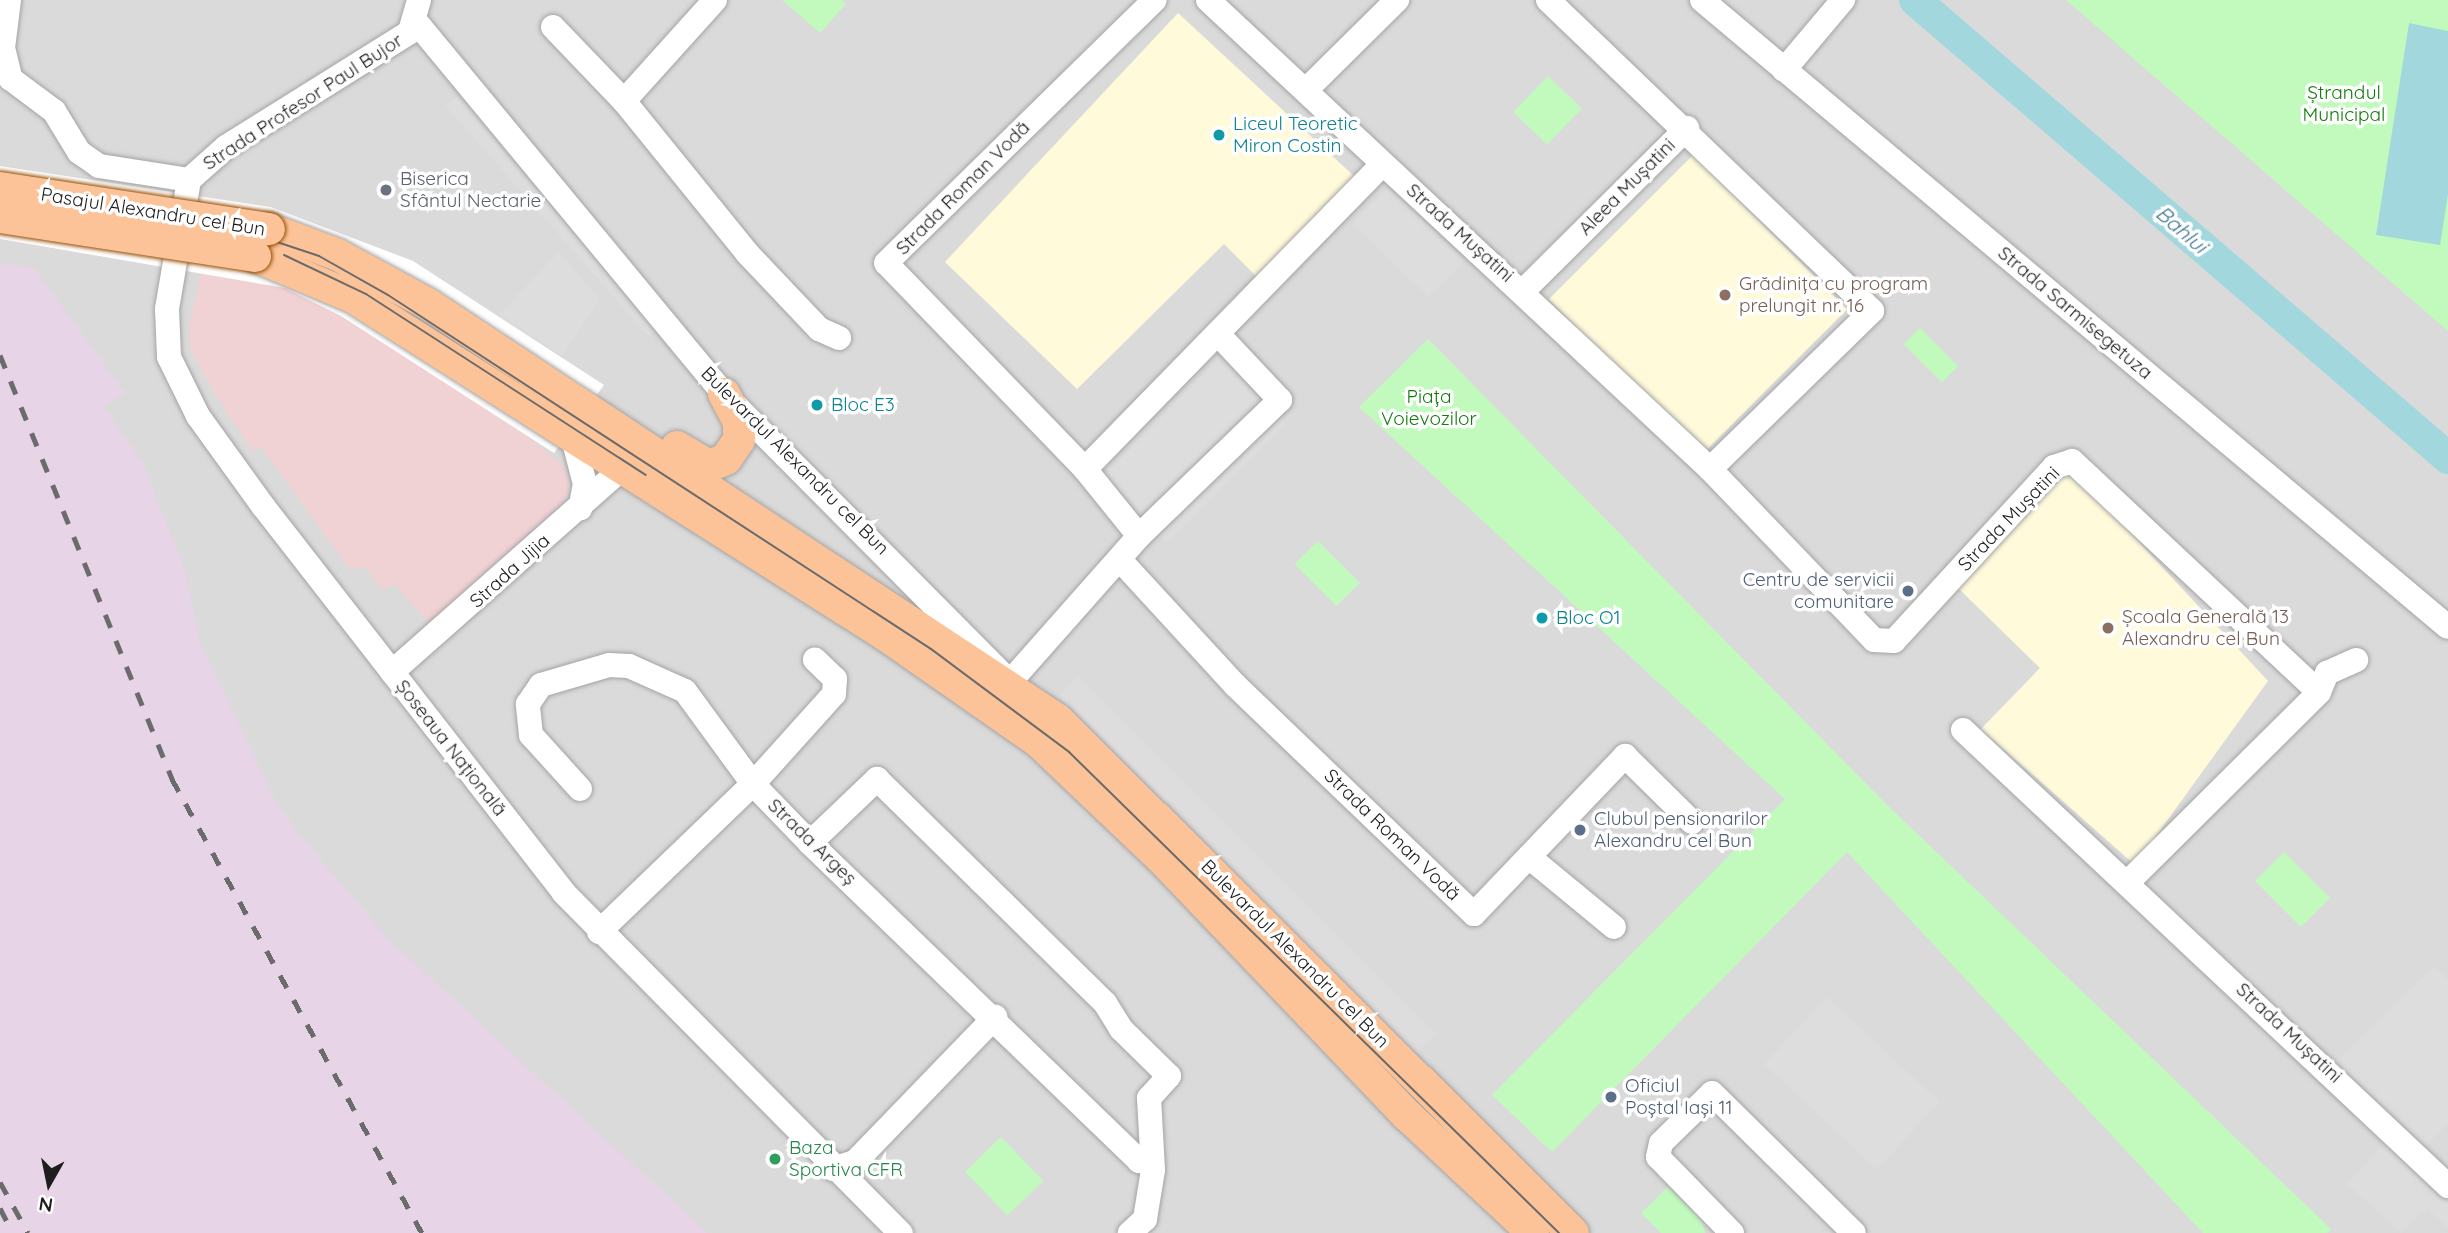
<!DOCTYPE html>
<meta charset="utf-8">
<style>
body{margin:0}
#map{position:relative;width:2448px;height:1233px;overflow:hidden;background:#eee8e2;font-family:Quicksand,sans-serif}
div>[style]{position:absolute}
.residential>*{inset:0;background:#dbdada;transform-origin:0 0}
.commercial>*{inset:0;background:#f0d1d4}
.industrial>*{inset:0;background:#e7d4e7}
.education>*{inset:0;background:#fffada;transform-origin:0 0}
.park>*{inset:0;background:#c2fabe;transform-origin:0 0}
.parking>*{inset:0;background:#ddd;transform-origin:0 0}
.water>*{inset:0;background:#a2d8dd}
.pier>*{inset:0;background:#fff}
.river>*{height:32px;margin:-16px;padding:0 16px;transform-origin:16px;border-radius:16px;background:#a2d8dd}
.roads{filter:drop-shadow(0 0 2px #a4a4a4) drop-shadow(0 0 2px #a4a4a4)}
.minor>*{height:24px;margin:-12px;padding:0 12px;transform-origin:12px;border-radius:12px;background:#fff}
.major>*{height:32px;margin:-16px;padding:0 16px;transform-origin:16px;border-radius:16px;background:#fdc398}
.tram>*{height:2px;margin:-1px;padding:0 1px;transform-origin:1px;border-radius:1px;background:#6b6b6b}
.rail>*{height:5px;margin-top:-2.5px;transform-origin:0;background:repeating-linear-gradient(90deg,#6b6b6b 0 14px,transparent 0 28px)}
.bridges{filter:drop-shadow(0 0 2px #954e00) drop-shadow(0 0 2px #954e00)}
.major-bridge>*{height:32px;margin:-16px;padding:0 16px;transform-origin:16px;border-radius:16px;background:#fdc398}
.dots>*{width:19px;height:19px;translate:-50% -50%;box-sizing:border-box;border:4px solid #fff;border-radius:50%}
span{translate:-50% -50%;white-space:nowrap;text-align:center;line-height:1.15;-webkit-text-stroke:7px #fff;paint-order:stroke}
.park-label{font-size:19px;color:#117c0a}
.street-label{font-size:19px;color:#1d1d1d}
.culture-label{font-size:19px;color:#0d838f}
.left{translate:0 -50%;text-align:left}
.worship-label{font-size:19px;color:#5b616d}
.education-label{font-size:19px;color:#785e54}
.service-label{font-size:19px;color:#4e5e75}
.right{translate:-100% -50%;text-align:right}
.leisure-label{font-size:19px;color:#27864d}
.water-label{font-size:21px;color:#407896;font-style:italic}
.north{position:absolute;left:14px;top:1149px;width:70px;height:70px;-webkit-text-stroke:5px #fff;paint-order:stroke;rotate:189deg;font-size:19px;font-weight:700;line-height:28px;text-align:center;color:#1d1d1d}
.north::after{content:'';display:block;margin:auto;width:24px;height:32px;background:#1d1d1d;clip-path:polygon(50% 0,100% 100%,50% 72%,0 100%)}
</style>
<div id="map">
<div class="residential">
<i style="left:0;top:0;width:2448px;height:1233px"></i>
</div>
<div class="commercial">
<i style="clip-path:polygon(203px 265px,302px 286px,523px 433px,565px 467px,570px 488px,560px 509px,429px 624px,395px 584px,383px 591px,366px 568px,349px 568px,261px 447px,253px 451px,216px 396px,190px 348px,189px 325px)"></i>
</div>
<div class="industrial">
<i style="clip-path:polygon(0 263px,34px 268px,125px 393px,104px 406px,143px 463px,185px 571px,200px 643px,276px 802px,298px 833px,389px 940px,707px 1233px,0 1233px)"></i>
</div>
<div class="education">
<i style="clip-path:polygon(1178px 13px,1355px 177px,1257px 277px,1224px 244px,1077px 389px,945px 262px)"></i>
<i style="left:1693px;top:155px;width:218px;height:204px;rotate:45deg"></i>
<i style="clip-path:polygon(2071px 469px,2268px 681px,2135px 865px,1981px 729px,2040px 668px,1957px 587px)"></i>
</div>
<div class="park">
<i style="clip-path:polygon(782px 0,841px 0,846px 4px,820px 33px)"></i>
<i style="clip-path:polygon(2066px 0,2448px 0,2448px 331px)"></i>
<i style="left:1548px;top:76px;width:47px;height:50px;rotate:44deg"></i>
<i style="left:1920px;top:328px;width:54px;height:23px;rotate:45deg"></i>
<i style="clip-path:polygon(1428px 339px,1886px 804px,2331px 1229px,2327px 1233px,2203px 1233px,1847px 852px,1552px 1152px,1492px 1095px,1785px 799px,1359px 407px)"></i>
<i style="left:1318px;top:541px;width:59px;height:33px;rotate:45deg"></i>
<i style="left:2284px;top:852px;width:65px;height:41px;rotate:45deg"></i>
<i style="left:1001px;top:1137px;width:61px;height:50px;rotate:46deg"></i>
<i style="clip-path:polygon(1668px 1187px,1701px 1219px,1705px 1233px,1661px 1233px,1641px 1213px)"></i>
</div>
<div class="parking">
<i style="clip-path:polygon(457px 97px,655px 329px,648px 336px,445px 105px)"></i>
<i style="left:1388px;top:187px;width:106px;height:51px;rotate:44deg"></i>
<i style="clip-path:polygon(559px 252px,600px 299px,562px 356px,499px 314px)"></i>
<i style="left:1220px;top:358px;width:93px;height:168px;rotate:45deg"></i>
<i style="left:1079px;top:676px;width:505px;height:31px;rotate:45deg"></i>
<i style="clip-path:polygon(2434px 966px,2448px 980px,2448px 1124px,2425px 1146px,2336px 1062px)"></i>
<i style="left:1827px;top:997px;width:154px;height:92px;rotate:43deg"></i>
<i style="clip-path:polygon(2384px 1144px,2448px 1203px,2448px 1228px,2427px 1208px,2401px 1233px,2347px 1184px)"></i>
</div>
<div class="water">
<i style="clip-path:polygon(2409px 23px,2448px 31px,2448px 195px,2440px 245px,2376px 235px)"></i>
</div>
<div class="pier">
<i style="clip-path:polygon(0 166px,271px 207px,413px 261px,604px 385px,554px 453px,341px 316px,285px 288px,0 239px)"></i>
</div>
<div class="river">
<i style="left:1915px;top:0;width:703px;rotate:40.67deg"></i>
</div>
<div class="roads">
<div class="minor">
<i style="left:9px;top:0;width:48px;rotate:97.1deg"></i>
<i style="left:3px;top:48px;width:32px;rotate:76deg"></i>
<i style="left:11px;top:79px;width:54px;rotate:36.7deg"></i>
<i style="left:54px;top:111px;width:48px;rotate:58.6deg"></i>
<i style="left:79px;top:152px;width:24px;rotate:35deg"></i>
<i style="left:99px;top:166px;width:91px;rotate:8.8deg"></i>
<i style="left:419px;top:0;width:33px;rotate:106deg"></i>
<i style="left:410px;top:32px;width:217px;rotate:148deg"></i>
<i style="left:226px;top:147px;width:50px;rotate:138.3deg"></i>
<i style="left:189px;top:180px;width:131px;rotate:99.7deg"></i>
<i style="left:167px;top:309px;width:48px;rotate:87.6deg"></i>
<i style="left:169px;top:357px;width:66px;rotate:63.8deg"></i>
<i style="left:198px;top:416px;width:111px;rotate:54.2deg"></i>
<i style="left:263px;top:506px;width:490px;rotate:52.1deg"></i>
<i style="left:564px;top:893px;width:479px;rotate:45.3deg"></i>
<i style="left:1208px;top:0;width:687px;rotate:43.05deg"></i>
<i style="left:1710px;top:469px;width:237px;rotate:46.2deg"></i>
<i style="left:1874px;top:640px;width:20px;rotate:3deg"></i>
<i style="left:1894px;top:641px;width:236px;rotate:-47.4deg"></i>
<i style="left:2054px;top:467px;width:19px;rotate:-18deg"></i>
<i style="left:2072px;top:461px;width:338px;rotate:43.1deg"></i>
<i style="left:1548px;top:0;width:449px;rotate:43.8deg"></i>
<i style="left:1872px;top:311px;width:226px;rotate:135.7deg"></i>
<i style="left:1702px;top:0;width:974px;rotate:40.05deg"></i>
<i style="left:417px;top:23px;width:482px;rotate:50.4deg"></i>
<i style="left:724px;top:394px;width:396px;rotate:45.2deg"></i>
<i style="left:553px;top:27px;width:103px;rotate:46.2deg"></i>
<i style="left:624px;top:101px;width:196px;rotate:51deg"></i>
<i style="left:747px;top:253px;width:105px;rotate:46.5deg"></i>
<i style="left:819px;top:329px;width:22px;rotate:24deg"></i>
<i style="left:1784px;top:70px;width:92px;rotate:-49.9deg"></i>
<i style="left:1307px;top:89px;width:127px;rotate:-44.7deg"></i>
<i style="left:624px;top:101px;width:136px;rotate:-48deg"></i>
<i style="left:1524px;top:290px;width:230px;rotate:-44.8deg"></i>
<i style="left:573px;top:438px;width:48px;rotate:75.4deg"></i>
<i style="left:585px;top:484px;width:25px;rotate:101deg"></i>
<i style="left:1085px;top:469px;width:425px;rotate:-45.7deg"></i>
<i style="left:1139px;top:536px;width:86px;rotate:-128.9deg"></i>
<i style="left:1085px;top:469px;width:286px;rotate:-134deg"></i>
<i style="left:886px;top:263px;width:376px;rotate:-44.4deg"></i>
<i style="left:1121px;top:561px;width:168px;rotate:47.4deg"></i>
<i style="left:1235px;top:685px;width:331px;rotate:43.8deg"></i>
<i style="left:1474px;top:914px;width:219px;rotate:-46.3deg"></i>
<i style="left:1625px;top:756px;width:94px;rotate:44.6deg"></i>
<i style="left:392px;top:672px;width:311px;rotate:-41.5deg"></i>
<i style="left:1009px;top:683px;width:196px;rotate:-48.5deg"></i>
<i style="left:1139px;top:536px;width:196px;rotate:-44deg"></i>
<i style="left:1280px;top:400px;width:91px;rotate:-133.2deg"></i>
<i style="left:1963px;top:730px;width:666px;rotate:43.23deg"></i>
<i style="left:580px;top:789px;width:73px;rotate:-132.2deg"></i>
<i style="left:531px;top:735px;width:31px;rotate:-96deg"></i>
<i style="left:528px;top:704px;width:23px;rotate:-56deg"></i>
<i style="left:541px;top:685px;width:71px;rotate:-16.4deg"></i>
<i style="left:609px;top:665px;width:20px;rotate:3deg"></i>
<i style="left:629px;top:666px;width:61px;rotate:24.1deg"></i>
<i style="left:685px;top:691px;width:115px;rotate:53.8deg"></i>
<i style="left:753px;top:784px;width:82px;rotate:46deg"></i>
<i style="left:810px;top:843px;width:458px;rotate:44deg"></i>
<i style="left:1139px;top:1161px;width:12px;rotate:-14deg"></i>
<i style="left:810px;top:843px;width:93px;rotate:-43.7deg"></i>
<i style="left:877px;top:779px;width:320px;rotate:44.5deg"></i>
<i style="left:1105px;top:1003px;width:31px;rotate:58deg"></i>
<i style="left:1121px;top:1029px;width:67px;rotate:44.4deg"></i>
<i style="left:1169px;top:1076px;width:30px;rotate:132deg"></i>
<i style="left:1149px;top:1098px;width:72px;rotate:86.8deg"></i>
<i style="left:1153px;top:1170px;width:50px;rotate:99.3deg"></i>
<i style="left:1145px;top:1219px;width:21px;rotate:137deg"></i>
<i style="left:1529px;top:857px;width:110px;rotate:39.5deg"></i>
<i style="left:2128px;top:882px;width:269px;rotate:-44.8deg"></i>
<i style="left:2319px;top:692px;width:21px;rotate:-67deg"></i>
<i style="left:2327px;top:673px;width:32px;rotate:-24deg"></i>
<i style="left:599px;top:932px;width:214px;rotate:-43.9deg"></i>
<i style="left:753px;top:784px;width:121px;rotate:-48deg"></i>
<i style="left:834px;top:694px;width:15px;rotate:-86deg"></i>
<i style="left:835px;top:679px;width:28px;rotate:-136deg"></i>
<i style="left:833px;top:1169px;width:23px;rotate:-18deg"></i>
<i style="left:855px;top:1162px;width:202px;rotate:-46deg"></i>
<i style="left:1732px;top:1233px;width:106px;rotate:-134.2deg"></i>
<i style="left:1658px;top:1157px;width:14px;rotate:-78deg"></i>
<i style="left:1661px;top:1143px;width:71px;rotate:-44.4deg"></i>
<i style="left:1712px;top:1093px;width:199px;rotate:44.6deg"></i>
</div>
<div class="major">
<i style="left:269px;top:229px;width:74px;rotate:20.6deg"></i>
<i style="left:338px;top:255px;width:102px;rotate:28.6deg"></i>
<i style="left:428px;top:304px;width:755px;rotate:33.44deg"></i>
<i style="left:1058px;top:720px;width:727px;rotate:44.89deg"></i>
<i style="left:255px;top:256px;width:106px;rotate:22.7deg"></i>
<i style="left:353px;top:297px;width:633px;rotate:32.41deg"></i>
<i style="left:887px;top:636px;width:185px;rotate:34.9deg"></i>
<i style="left:1039px;top:742px;width:174px;rotate:43.6deg"></i>
<i style="left:1165px;top:862px;width:350px;rotate:46.3deg"></i>
<i style="left:1407px;top:1115px;width:173px;rotate:43.1deg"></i>
<i style="left:677px;top:447px;width:37px;rotate:31deg"></i>
<i style="left:709px;top:466px;width:18px;rotate:-22deg"></i>
<i style="left:726px;top:459px;width:23px;rotate:-56deg"></i>
<i style="left:739px;top:440px;width:18px;rotate:-90deg"></i>
<i style="left:739px;top:422px;width:32px;rotate:-118deg"></i>
</div>
</div>
<div class="tram">
<i style="left:0;top:198px;width:268px;rotate:8.6deg"></i>
<i style="left:265px;top:238px;width:57px;rotate:18.4deg"></i>
<i style="left:319px;top:256px;width:79px;rotate:29.5deg"></i>
<i style="left:388px;top:295px;width:648px;rotate:33.1deg"></i>
<i style="left:931px;top:649px;width:172px;rotate:36.7deg"></i>
<i style="left:1069px;top:752px;width:687px;rotate:44.47deg"></i>
<i style="left:284px;top:255px;width:91px;rotate:25.4deg"></i>
<i style="left:366px;top:294px;width:333px;rotate:32.9deg"></i>
</div>
<div class="rail">
<i style="left:0;top:355px;width:458px;rotate:67.9deg"></i>
<i style="left:172px;top:779px;width:518px;rotate:61.16deg"></i>
<i style="left:0;top:1182px;width:58px;rotate:61.2deg"></i>
<i style="left:0;top:1208px;width:28px;rotate:63deg"></i>
</div>
<div class="bridges">
<div class="major-bridge">
<i style="left:0;top:188px;width:272px;rotate:8.7deg"></i>
<i style="left:0;top:217px;width:258px;rotate:8.7deg"></i>
</div>
</div>
<div class="dots">
<i style="left:1219px;top:135px;background:#0f9aa8"></i>
<i style="left:386px;top:190px;background:#6b7280"></i>
<i style="left:1725px;top:295px;background:#8d6e63"></i>
<i style="left:817px;top:405px;background:#0f9aa8"></i>
<i style="left:1908px;top:591px;background:#5c6f8a"></i>
<i style="left:1542px;top:618px;background:#0f9aa8"></i>
<i style="left:2108px;top:628px;background:#8d6e63"></i>
<i style="left:1580px;top:830px;background:#5c6f8a"></i>
<i style="left:1611px;top:1097px;background:#5c6f8a"></i>
<i style="left:775px;top:1159px;background:#2e9e5b"></i>
</div>
<div class="park-label">
<span style="left:2344px;top:104px">Ștrandul<br>Municipal</span>
<span style="left:1429px;top:408px">Piața<br>Voievozilor</span>
</div>
<div class="street-label">
<span style="left:303px;top:102px;rotate:-33deg">Strada Profesor Paul Bujor</span>
<span style="left:1627px;top:187px;rotate:-45deg">Aleea Mușatini</span>
<span style="left:963px;top:188px;rotate:-45deg">Strada Roman Vodă</span>
<span style="left:153px;top:212px;rotate:9deg">Pasajul Alexandru cel Bun</span>
<span style="left:1460px;top:233px;rotate:42deg">Strada Mușatini</span>
<span style="left:2075px;top:313px;rotate:40deg">Strada Sarmisegetuza</span>
<span style="left:795px;top:461px;rotate:45deg">Bulevardul Alexandru cel Bun</span>
<span style="left:2009px;top:519px;rotate:-46deg">Strada Mușatini</span>
<span style="left:510px;top:571px;rotate:-42deg">Strada Jijia</span>
<span style="left:451px;top:748px;rotate:52deg">Șoseaua Națională</span>
<span style="left:1392px;top:835px;rotate:44deg">Strada Roman Vodă</span>
<span style="left:812px;top:842px;rotate:44deg">Strada Argeș</span>
<span style="left:1295px;top:954px;rotate:45deg">Bulevardul Alexandru cel Bun</span>
<span style="left:2289px;top:1033px;rotate:43deg">Strada Mușatini</span>
</div>
<div class="culture-label">
<span class="left" style="left:1233px;top:135px">Liceul Teoretic<br>Miron Costin</span>
<span class="left" style="left:831px;top:405px">Bloc E3</span>
<span class="left" style="left:1556px;top:618px">Bloc O1</span>
</div>
<div class="worship-label">
<span class="left" style="left:400px;top:190px">Biserica<br>Sfântul Nectarie</span>
</div>
<div class="education-label">
<span class="left" style="left:1739px;top:295px">Grădinița cu program<br>prelungit nr. 16</span>
<span class="left" style="left:2122px;top:628px">Școala Generală 13<br>Alexandru cel Bun</span>
</div>
<div class="service-label">
<span class="right" style="left:1894px;top:591px">Centru de servicii<br>comunitare</span>
<span class="left" style="left:1594px;top:830px">Clubul pensionarilor<br>Alexandru cel Bun</span>
<span class="left" style="left:1625px;top:1097px">Oficiul<br>Poștal Iași 11</span>
</div>
<div class="leisure-label">
<span class="left" style="left:789px;top:1159px">Baza<br>Sportiva CFR</span>
</div>
<div class="water-label">
<span style="left:2182px;top:229px;rotate:41deg">Bahlui</span>
</div>
<div class="north">N</div>
</div>
